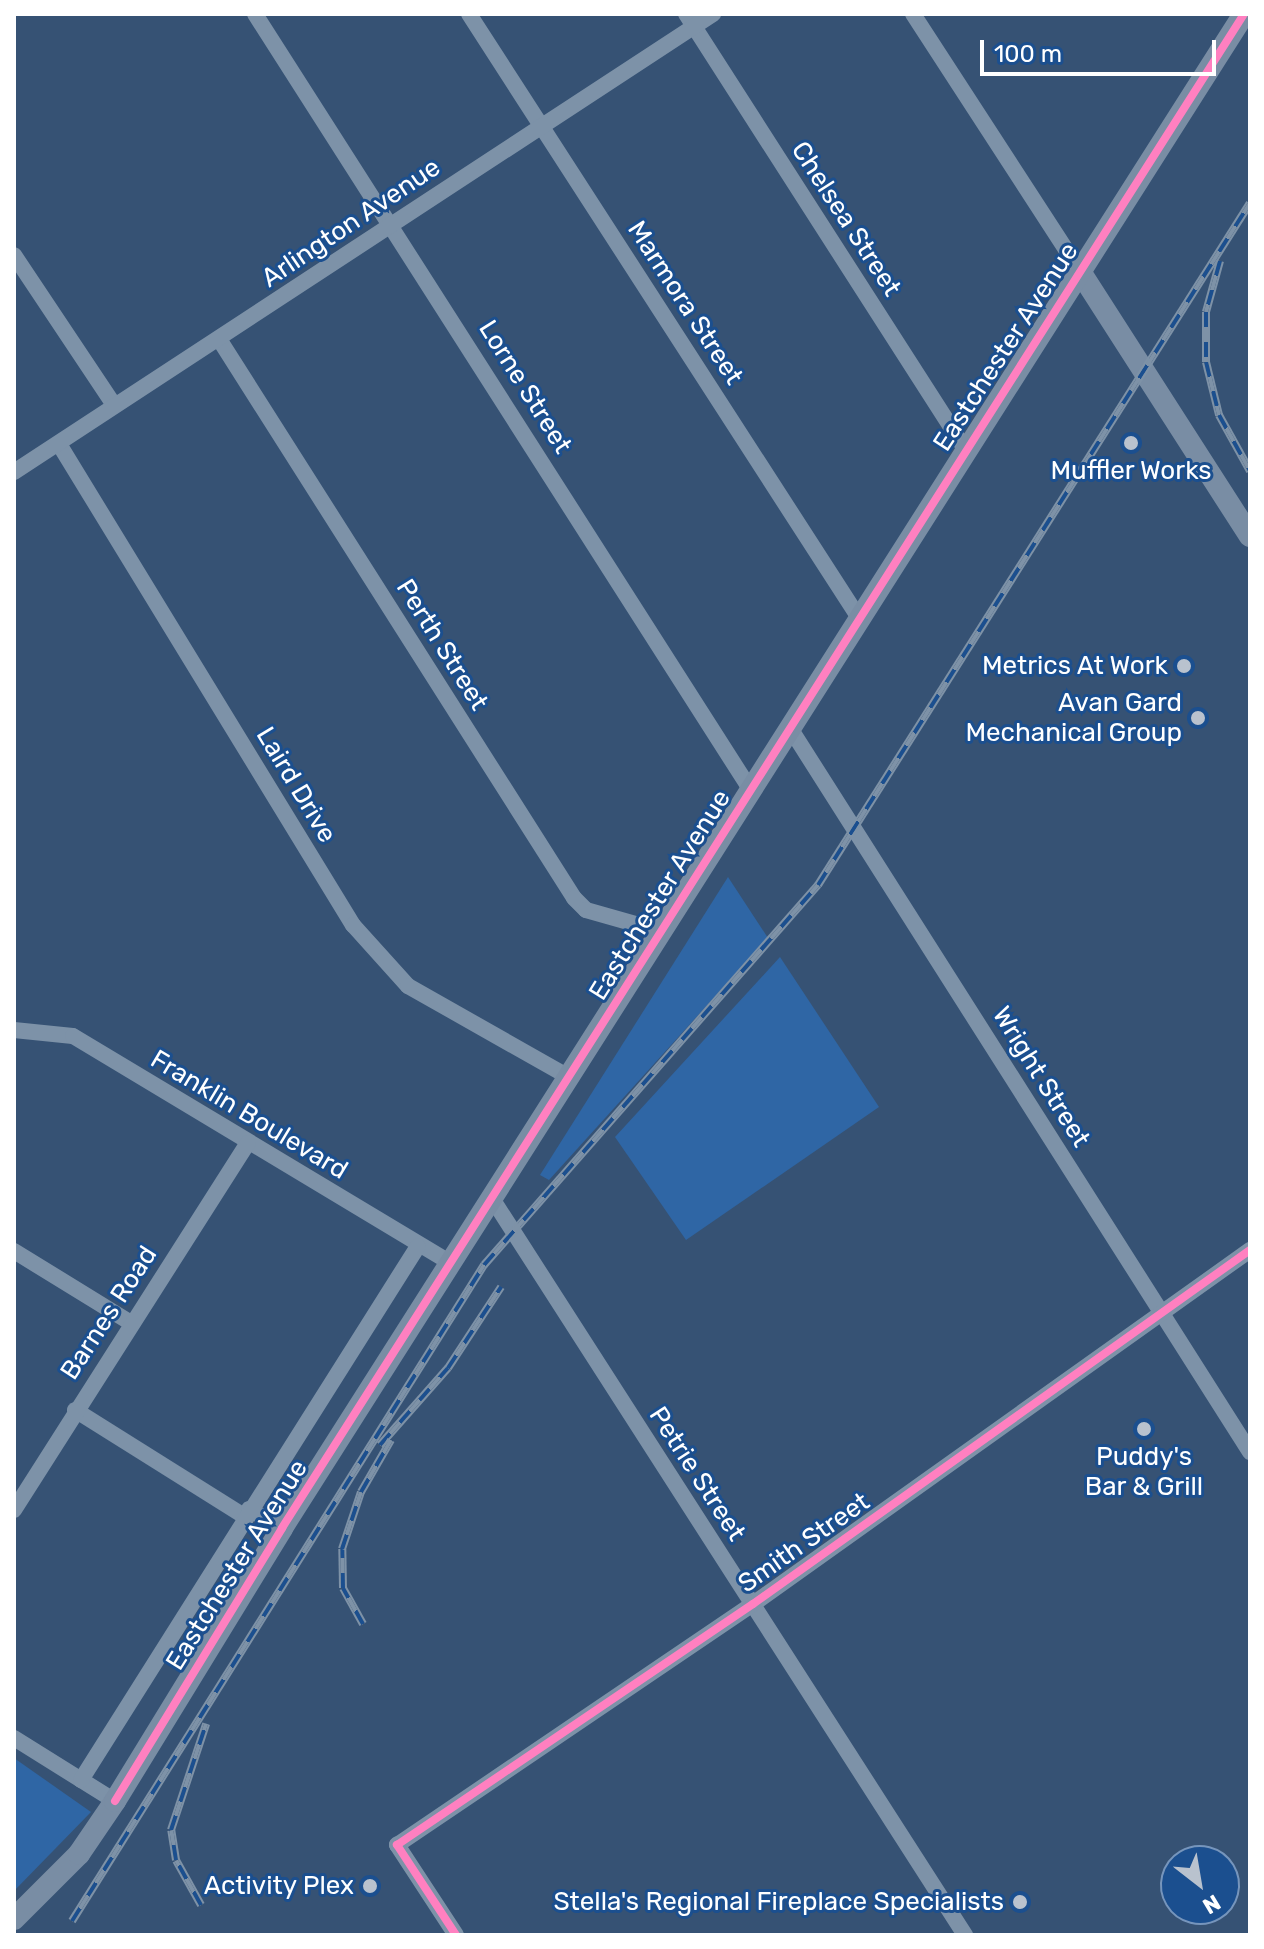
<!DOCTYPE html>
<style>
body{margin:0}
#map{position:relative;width:1264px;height:1949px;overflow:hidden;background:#365274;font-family:Rubik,sans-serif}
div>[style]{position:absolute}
.green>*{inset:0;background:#2f66a5}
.street>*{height:16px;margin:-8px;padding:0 8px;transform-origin:8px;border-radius:8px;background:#7d92a8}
.secondary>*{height:22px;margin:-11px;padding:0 11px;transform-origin:11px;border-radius:11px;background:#798da4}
.rail>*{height:8px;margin-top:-4px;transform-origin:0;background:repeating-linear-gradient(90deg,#1b4f8f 0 15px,#7e92a7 0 30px);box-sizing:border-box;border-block:2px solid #7e92a7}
.cycleway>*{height:8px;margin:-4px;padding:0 4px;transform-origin:4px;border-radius:4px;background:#ff80c0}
.dots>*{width:22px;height:22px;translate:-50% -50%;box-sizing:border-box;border:4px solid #1b4f8f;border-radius:50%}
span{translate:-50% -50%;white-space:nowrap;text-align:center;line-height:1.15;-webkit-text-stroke:6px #1b4f8f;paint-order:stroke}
.street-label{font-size:26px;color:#fff}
.poi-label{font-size:26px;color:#fff}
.right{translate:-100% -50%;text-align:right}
.frame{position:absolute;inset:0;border:16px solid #fff;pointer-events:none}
.north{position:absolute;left:1160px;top:1845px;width:80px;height:80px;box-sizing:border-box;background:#1b4f8f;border:2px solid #7695bc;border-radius:50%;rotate:149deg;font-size:22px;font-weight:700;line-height:32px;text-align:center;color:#fff}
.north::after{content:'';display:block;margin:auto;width:28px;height:36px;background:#b9c2ce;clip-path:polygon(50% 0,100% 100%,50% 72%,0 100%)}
.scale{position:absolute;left:980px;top:40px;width:236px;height:36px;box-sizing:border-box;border:4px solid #fff;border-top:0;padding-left:10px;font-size:24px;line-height:28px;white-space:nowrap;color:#fff;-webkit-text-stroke:6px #1b4f8f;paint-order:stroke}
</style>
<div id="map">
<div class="green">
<i style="clip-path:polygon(728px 877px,768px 938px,549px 1180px,540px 1175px)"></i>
<i style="clip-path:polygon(780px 957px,879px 1107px,686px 1240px,615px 1137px)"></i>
<i style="clip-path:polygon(14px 1758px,91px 1812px,14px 1891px)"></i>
</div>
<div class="street">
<i style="left:255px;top:14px;width:920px;rotate:57.43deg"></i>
<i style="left:469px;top:14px;width:719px;rotate:57.15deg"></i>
<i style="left:686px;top:14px;width:517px;rotate:57.32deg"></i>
<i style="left:913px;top:14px;width:305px;rotate:57deg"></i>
<i style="left:14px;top:255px;width:180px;rotate:56.3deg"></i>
<i style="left:219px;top:339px;width:662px;rotate:57.58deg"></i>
<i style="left:574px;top:898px;width:17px;rotate:45deg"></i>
<i style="left:586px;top:910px;width:77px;rotate:15.8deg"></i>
<i style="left:59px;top:444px;width:564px;rotate:58.57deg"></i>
<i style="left:353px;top:925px;width:82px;rotate:48deg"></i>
<i style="left:408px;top:986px;width:185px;rotate:29.5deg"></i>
<i style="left:14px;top:472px;width:836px;rotate:-33.23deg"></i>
<i style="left:790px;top:728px;width:858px;rotate:57.57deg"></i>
<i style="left:14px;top:1030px;width:59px;rotate:5.8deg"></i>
<i style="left:73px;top:1036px;width:442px;rotate:31deg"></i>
<i style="left:493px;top:1200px;width:874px;rotate:57.29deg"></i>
<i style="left:14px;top:1251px;width:137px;rotate:31.6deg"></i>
<i style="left:75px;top:1410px;width:199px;rotate:32.1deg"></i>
<i style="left:249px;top:1509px;width:38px;rotate:30deg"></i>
<i style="left:14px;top:1510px;width:435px;rotate:-57.5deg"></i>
<i style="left:14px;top:1738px;width:119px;rotate:32deg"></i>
<i style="left:81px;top:1780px;width:631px;rotate:-57.74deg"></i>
<i style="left:456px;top:1935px;width:108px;rotate:-123.2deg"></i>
<i style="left:397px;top:1845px;width:430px;rotate:-34.1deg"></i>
<i style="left:753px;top:1604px;width:610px;rotate:-35.46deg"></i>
</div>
<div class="secondary">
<i style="left:1079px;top:270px;width:316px;rotate:57.3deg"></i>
<i style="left:14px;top:1919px;width:92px;rotate:-45deg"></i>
<i style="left:79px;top:1854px;width:64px;rotate:-55.8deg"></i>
<i style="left:115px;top:1801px;width:320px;rotate:-58.5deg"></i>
<i style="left:282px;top:1528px;width:1794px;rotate:-57.57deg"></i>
</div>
<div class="rail">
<i style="left:1220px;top:261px;width:53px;rotate:105.4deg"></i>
<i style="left:1206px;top:312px;width:50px;rotate:90deg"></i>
<i style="left:1206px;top:362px;width:55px;rotate:76.2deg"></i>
<i style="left:1219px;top:415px;width:64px;rotate:61deg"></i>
<i style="left:380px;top:1445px;width:103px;rotate:-48.6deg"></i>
<i style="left:448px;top:1368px;width:97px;rotate:-56.8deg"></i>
<i style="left:363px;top:1624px;width:41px;rotate:-119.1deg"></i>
<i style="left:343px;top:1588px;width:39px;rotate:-91deg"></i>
<i style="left:342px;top:1549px;width:60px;rotate:-71.6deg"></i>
<i style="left:361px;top:1492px;width:60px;rotate:-60deg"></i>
<i style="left:201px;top:1905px;width:51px;rotate:-119.1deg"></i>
<i style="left:176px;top:1860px;width:30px;rotate:-99deg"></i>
<i style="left:171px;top:1830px;width:112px;rotate:-71.7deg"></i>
<i style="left:72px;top:1921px;width:775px;rotate:-57.87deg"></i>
<i style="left:484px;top:1265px;width:506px;rotate:-48.69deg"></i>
<i style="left:818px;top:885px;width:807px;rotate:-57.65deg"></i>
<i style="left:222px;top:1934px;width:1px;rotate:90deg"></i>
</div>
<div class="cycleway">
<i style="left:115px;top:1801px;width:320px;rotate:-58.5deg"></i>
<i style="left:282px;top:1528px;width:1794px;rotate:-57.57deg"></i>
<i style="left:456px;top:1935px;width:108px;rotate:-123.2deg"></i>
<i style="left:397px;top:1845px;width:430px;rotate:-34.1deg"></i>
<i style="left:753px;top:1604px;width:610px;rotate:-35.46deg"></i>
</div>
<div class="dots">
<i style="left:1131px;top:443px;background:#b9c2ce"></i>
<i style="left:1184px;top:666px;background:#b9c2ce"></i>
<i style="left:1198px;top:718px;background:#b9c2ce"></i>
<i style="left:1144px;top:1429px;background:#b9c2ce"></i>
<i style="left:370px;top:1886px;background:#b9c2ce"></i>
<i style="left:1020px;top:1902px;background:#b9c2ce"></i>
</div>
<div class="street-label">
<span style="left:846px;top:219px;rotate:57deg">Chelsea Street</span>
<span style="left:351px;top:223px;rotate:-34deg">Arlington Avenue</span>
<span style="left:685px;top:303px;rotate:57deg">Marmora Street</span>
<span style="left:1006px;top:347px;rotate:-57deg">Eastchester Avenue</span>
<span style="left:525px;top:387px;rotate:58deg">Lorne Street</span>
<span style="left:442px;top:645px;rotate:58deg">Perth Street</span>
<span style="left:296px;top:785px;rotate:59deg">Laird Drive</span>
<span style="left:660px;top:895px;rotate:-58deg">Eastchester Avenue</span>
<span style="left:1041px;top:1077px;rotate:58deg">Wright Street</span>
<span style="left:249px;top:1115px;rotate:31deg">Franklin Boulevard</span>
<span style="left:109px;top:1313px;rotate:-57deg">Barnes Road</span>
<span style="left:697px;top:1474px;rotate:57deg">Petrie Street</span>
<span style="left:804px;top:1543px;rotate:-35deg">Smith Street</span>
<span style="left:237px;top:1565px;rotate:-58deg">Eastchester Avenue</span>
</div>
<div class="poi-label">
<span style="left:1131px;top:471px">Muffler Works</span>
<span class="right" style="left:1168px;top:666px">Metrics At Work</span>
<span class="right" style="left:1182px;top:718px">Avan Gard<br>Mechanical Group</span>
<span style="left:1144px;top:1472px">Puddy's<br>Bar &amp; Grill</span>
<span class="right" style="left:354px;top:1886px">Activity Plex</span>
<span class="right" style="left:1004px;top:1902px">Stella's Regional Fireplace Specialists</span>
</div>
<div class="frame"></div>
<div class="north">N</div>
<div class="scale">100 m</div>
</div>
